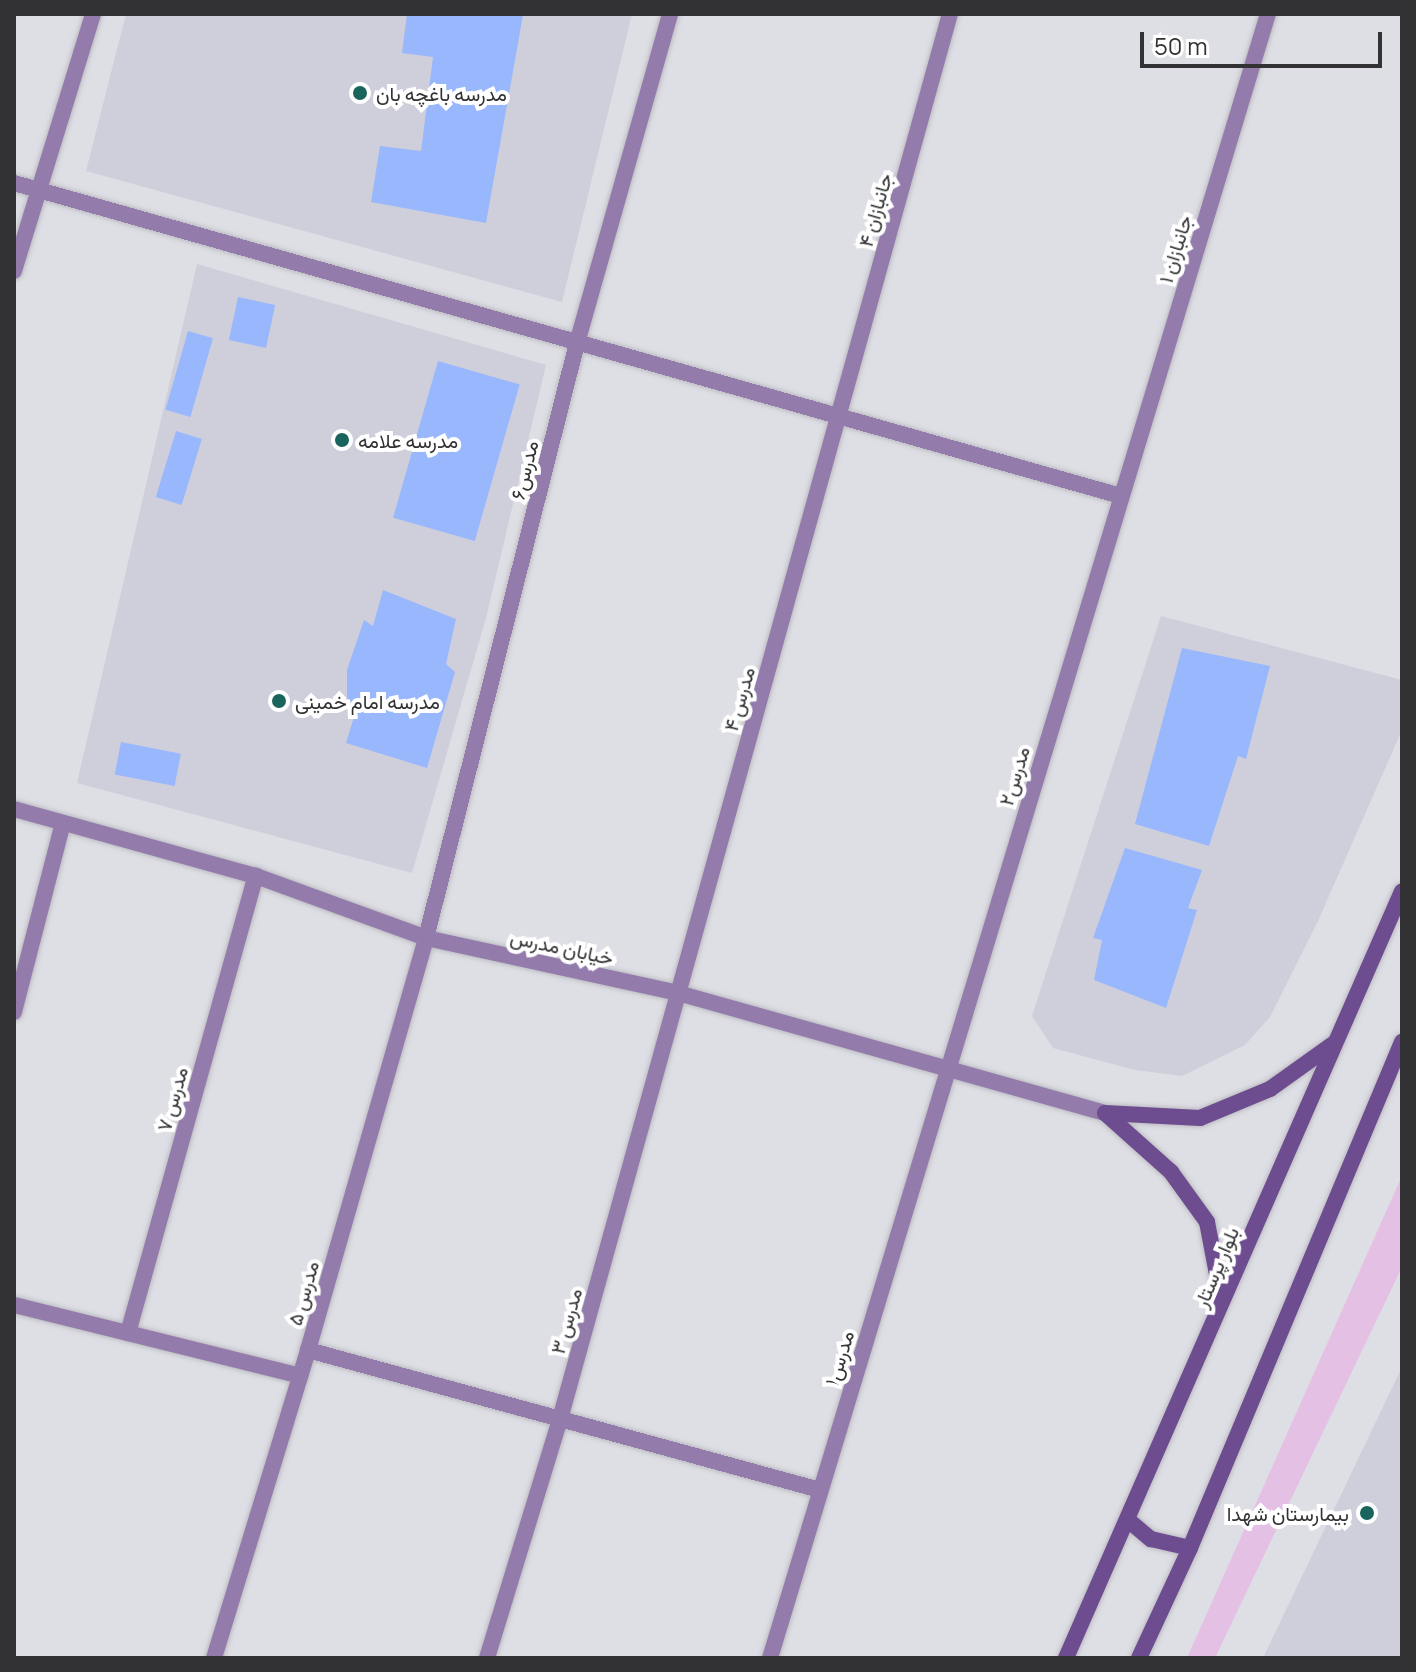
<!DOCTYPE html>
<meta charset="utf-8">
<style>
body{margin:0}
#map{position:relative;width:1416px;height:1672px;overflow:hidden;background:#dedee5;font-family:Manrope,Vazirmatn,sans-serif}
div>[style]{position:absolute}
.built>*{inset:0;background:#cfcfdc}
.green>*{inset:0;background:#e5c0e5}
.building>*{inset:0;background:#99b7fc;transform-origin:0 0}
.roads{filter:drop-shadow(0 0 2px #bcbcc2) drop-shadow(0 0 2px #bcbcc2)}
.minor>*{height:16px;margin:-8px;padding:0 8px;transform-origin:8px;border-radius:8px;background:#937cac}
.tertiary>*{height:16px;margin:-8px;padding:0 8px;transform-origin:8px;border-radius:8px;background:#937cac}
.secondary>*{height:16px;margin:-8px;padding:0 8px;transform-origin:8px;border-radius:8px;background:#6e4c90}
.dots>*{width:22px;height:22px;translate:-50% -50%;box-sizing:border-box;border:4px solid #fff;border-radius:50%}
span{translate:-50% -50%;white-space:nowrap;text-align:center;line-height:1.15;-webkit-text-stroke:8px #fff;paint-order:stroke}
.poi-label{font-size:20px;color:#323234}
.left{translate:0 -50%;text-align:left}
.right{translate:-100% -50%;text-align:right}
.street-label{font-size:20px;color:#323234}
.frame{position:absolute;inset:0;border:16px solid #323234;pointer-events:none}
.scale{position:absolute;left:1140px;top:32px;width:242px;height:36px;box-sizing:border-box;border:4px solid #323234;border-top:0;padding-left:10px;font-size:24px;line-height:28px;white-space:nowrap;color:#323234;-webkit-text-stroke:6px #fff;paint-order:stroke}
</style>
<div id="map">
<div class="built">
<i style="clip-path:polygon(126px 14px,632px 14px,562px 302px,86px 171px)"></i>
<i style="clip-path:polygon(197px 264px,546px 365px,486px 618px,412px 873px,77px 783px)"></i>
<i style="clip-path:polygon(1161px 616px,1402px 680px,1402px 730px,1318px 921px,1270px 1017px,1245px 1045px,1182px 1076px,1135px 1070px,1053px 1048px,1032px 1016px)"></i>
<i style="clip-path:polygon(1402px 1367px,1402px 1658px,1263px 1658px)"></i>
</div>
<div class="green">
<i style="clip-path:polygon(1401px 1178px,1402px 1267px,1215px 1658px,1187px 1658px)"></i>
</div>
<div class="building">
<i style="clip-path:polygon(407px 14px,523px 15px,486px 223px,371px 202px,380px 146px,421px 151px,433px 57px,402px 53px)"></i>
<i style="left:238px;top:297px;width:38px;height:44px;rotate:12deg"></i>
<i style="left:188px;top:331px;width:26px;height:82px;rotate:16deg"></i>
<i style="left:438px;top:361px;width:85px;height:163px;rotate:16deg"></i>
<i style="left:176px;top:431px;width:27px;height:69px;rotate:17deg"></i>
<i style="clip-path:polygon(383px 590px,456px 619px,446px 664px,455px 672px,427px 768px,346px 743px,357px 707px,347px 698px,347px 670px,364px 620px,373px 626px)"></i>
<i style="clip-path:polygon(1182px 648px,1270px 666px,1246px 759px,1238px 756px,1209px 846px,1135px 824px)"></i>
<i style="left:121px;top:742px;width:61px;height:33px;rotate:11deg"></i>
<i style="clip-path:polygon(1125px 848px,1202px 870px,1188px 908px,1197px 910px,1166px 1008px,1094px 980px,1102px 940px,1093px 938px)"></i>
</div>
<div class="roads">
<div class="minor">
<i style="left:14px;top:183px;width:1150px;rotate:15.79deg"></i>
<i style="left:14px;top:271px;width:269px;rotate:-72.9deg"></i>
<i style="left:14px;top:1012px;width:195px;rotate:-75.5deg"></i>
<i style="left:14px;top:1305px;width:295px;rotate:13.9deg"></i>
<i style="left:128px;top:1333px;width:475px;rotate:-74.4deg"></i>
<i style="left:308px;top:1350px;width:531px;rotate:15.29deg"></i>
<i style="left:214px;top:1658px;width:322px;rotate:-73deg"></i>
<i style="left:308px;top:1350px;width:429px;rotate:-74deg"></i>
<i style="left:426px;top:938px;width:614px;rotate:-75.76deg"></i>
<i style="left:577px;top:343px;width:342px;rotate:-74.2deg"></i>
<i style="left:487px;top:1658px;width:250px;rotate:-73deg"></i>
<i style="left:560px;top:1419px;width:1458px;rotate:-74.49deg"></i>
<i style="left:770px;top:1658px;width:1718px;rotate:-73.15deg"></i>
</div>
<div class="tertiary">
<i style="left:14px;top:809px;width:251px;rotate:15.5deg"></i>
<i style="left:256px;top:876px;width:181px;rotate:20deg"></i>
<i style="left:426px;top:938px;width:258px;rotate:12.3deg"></i>
<i style="left:678px;top:993px;width:444px;rotate:15.7deg"></i>
</div>
<div class="secondary">
<i style="left:1105px;top:1113px;width:95px;rotate:3deg"></i>
<i style="left:1200px;top:1118px;width:76px;rotate:-22.5deg"></i>
<i style="left:1270px;top:1089px;width:77px;rotate:-35.5deg"></i>
<i style="left:1105px;top:1113px;width:89px;rotate:41.8deg"></i>
<i style="left:1171px;top:1172px;width:62px;rotate:54.2deg"></i>
<i style="left:1207px;top:1222px;width:80px;rotate:79.2deg"></i>
<i style="left:1128px;top:1520px;width:30px;rotate:40deg"></i>
<i style="left:1151px;top:1539px;width:40px;rotate:13deg"></i>
<i style="left:1066px;top:1658px;width:837px;rotate:-66.34deg"></i>
<i style="left:1139px;top:1658px;width:121px;rotate:-65.1deg"></i>
<i style="left:1190px;top:1548px;width:549px;rotate:-67.27deg"></i>
</div>
</div>
<div class="dots">
<i style="left:360px;top:93px;background:#19655e"></i>
<i style="left:342px;top:440px;background:#19655e"></i>
<i style="left:279px;top:701px;background:#19655e"></i>
<i style="left:1367px;top:1513px;background:#19655e"></i>
</div>
<div class="poi-label">
<span class="left" style="left:376px;top:93px">مدرسه باغچه بان</span>
<span class="left" style="left:358px;top:440px">مدرسه علامه</span>
<span class="left" style="left:295px;top:701px">مدرسه امام خمینی</span>
<span class="right" style="left:1349px;top:1513px">بیمارستان شهدا</span>
</div>
<div class="street-label">
<span style="left:875px;top:210px;rotate:-74deg">جانبازان ۴</span>
<span style="left:1175px;top:249px;rotate:-73deg">جانبازان ۱</span>
<span style="left:524px;top:470px;rotate:-76deg">مدرس۶</span>
<span style="left:739px;top:699px;rotate:-74deg">مدرس ۴</span>
<span style="left:1014px;top:776px;rotate:-73deg">مدرس۲</span>
<span style="left:562px;top:947px;rotate:12deg">خیابان مدرس</span>
<span style="left:172px;top:1099px;rotate:-74deg">مدرس ۷</span>
<span style="left:1216px;top:1267px;rotate:-67deg">بلوار پرستار</span>
<span style="left:303px;top:1293px;rotate:-74deg">مدرس ۵</span>
<span style="left:566px;top:1321px;rotate:-74deg">مدرس ۳</span>
<span style="left:839px;top:1358px;rotate:-73deg">مدرس۱</span>
</div>
<div class="frame"></div>
<div class="scale">50 m</div>
</div>
